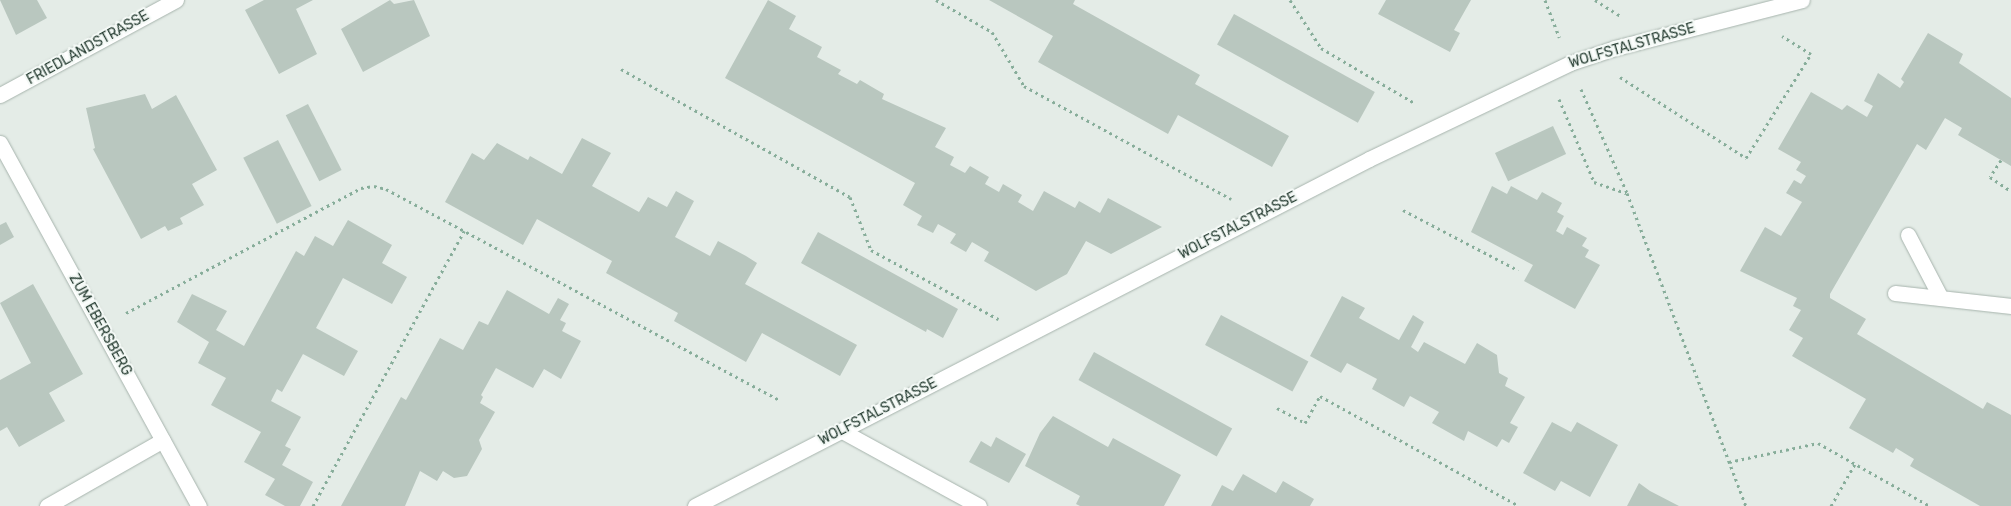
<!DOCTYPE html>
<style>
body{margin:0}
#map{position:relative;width:2011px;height:506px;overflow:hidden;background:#e4ece7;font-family:Rubik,sans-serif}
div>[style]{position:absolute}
.building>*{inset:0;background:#b9c7bf;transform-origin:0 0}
.path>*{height:3px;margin-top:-1.5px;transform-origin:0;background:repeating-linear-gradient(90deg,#87ad9a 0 2.5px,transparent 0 6.5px)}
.roads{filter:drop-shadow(0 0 1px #a7b4ad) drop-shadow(0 0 1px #a7b4ad)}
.minor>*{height:15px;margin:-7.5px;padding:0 7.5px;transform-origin:7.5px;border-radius:7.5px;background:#fff}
span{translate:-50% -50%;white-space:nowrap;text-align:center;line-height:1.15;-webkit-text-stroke:4.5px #f4f9f6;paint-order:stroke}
.street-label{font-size:14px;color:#253c31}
</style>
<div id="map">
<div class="building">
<i style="clip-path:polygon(0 0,37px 0,47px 18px,16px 35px)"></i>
<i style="clip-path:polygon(264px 0,313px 0,296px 9px,317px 54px,279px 74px,245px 10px)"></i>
<i style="clip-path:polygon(390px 0,394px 4px,414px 0,430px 36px,363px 72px,341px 29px)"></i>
<i style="clip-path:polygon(768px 0,796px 16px,789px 29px,822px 47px,817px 57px,841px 70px,838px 74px,857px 84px,860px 80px,884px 94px,882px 99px,946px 128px,935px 147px,954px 157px,950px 165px,965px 173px,970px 166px,989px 177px,985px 184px,999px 192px,1003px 184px,1022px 195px,1018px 202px,1033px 211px,1044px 191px,1075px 208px,1079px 201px,1100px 213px,1108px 198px,1162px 227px,1111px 254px,1086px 241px,1067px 274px,1036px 291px,984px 261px,989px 252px,972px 242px,966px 252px,950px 243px,956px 234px,938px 224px,933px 233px,917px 225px,922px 216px,903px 205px,915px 183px,725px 78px)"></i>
<i style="clip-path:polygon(989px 0,1075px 0,1073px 4px,1200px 75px,1195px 84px,1289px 136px,1272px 167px,1178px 115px,1168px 134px,1038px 62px,1053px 36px)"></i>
<i style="clip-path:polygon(1386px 0,1471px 0,1454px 30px,1460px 33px,1450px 52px,1378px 14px)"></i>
<i style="left:1234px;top:14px;width:161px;height:35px;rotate:29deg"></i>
<i style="clip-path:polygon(1928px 33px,1963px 54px,1959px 63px,2011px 98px,2011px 166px,1958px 135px,1962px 128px,1945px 118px,1926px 150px,1917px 144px,1830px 294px,1830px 298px,1866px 319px,1857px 334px,1983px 409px,1987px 402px,2011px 415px,2011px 506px,1980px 506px,1910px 466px,1914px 459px,1896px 448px,1893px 453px,1849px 428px,1866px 399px,1792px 356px,1803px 338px,1789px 330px,1801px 310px,1793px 306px,1797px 298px,1740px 271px,1765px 227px,1781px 236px,1802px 202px,1786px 193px,1794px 180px,1801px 184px,1806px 176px,1796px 170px,1801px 162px,1778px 149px,1811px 92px,1842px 110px,1847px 105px,1867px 117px,1873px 106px,1864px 101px,1878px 73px,1900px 88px,1904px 82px,1901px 79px)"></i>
<i style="clip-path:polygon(145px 94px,152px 109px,176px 95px,217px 170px,192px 184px,204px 205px,180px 218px,183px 224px,168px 231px,165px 226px,141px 239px,93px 149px,95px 148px,86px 108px)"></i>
<i style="left:308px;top:104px;width:74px;height:25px;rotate:63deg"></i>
<i style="left:1553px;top:126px;width:31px;height:64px;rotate:65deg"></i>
<i style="clip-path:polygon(582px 138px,611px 153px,592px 186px,639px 212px,648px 197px,667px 207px,676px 191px,694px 201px,675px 237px,710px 256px,718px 241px,746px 256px,757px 263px,745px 284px,857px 345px,840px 376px,762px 333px,746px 362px,674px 321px,678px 313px,606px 273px,612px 261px,537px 219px,523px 245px,445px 202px,472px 153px,484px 160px,497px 143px,528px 160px,530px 156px,562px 174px)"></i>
<i style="left:278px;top:140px;width:74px;height:39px;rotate:63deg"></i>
<i style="clip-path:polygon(1492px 186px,1507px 194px,1511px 186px,1537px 200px,1542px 192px,1562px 203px,1557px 212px,1564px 216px,1556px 231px,1563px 235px,1567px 227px,1587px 238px,1582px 246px,1589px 250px,1585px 257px,1600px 265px,1575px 309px,1524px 281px,1533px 265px,1471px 232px)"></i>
<i style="clip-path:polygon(348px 220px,392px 245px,382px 263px,407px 277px,392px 304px,343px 278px,316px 328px,358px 351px,344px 376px,303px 354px,282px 392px,277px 389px,271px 401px,301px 417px,285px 446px,291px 449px,282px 465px,313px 482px,300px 506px,285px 506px,265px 495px,275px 479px,244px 462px,261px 432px,211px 405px,226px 378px,198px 363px,209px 342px,177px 322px,192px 294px,227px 311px,216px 330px,244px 346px,296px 251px,304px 256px,315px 236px,333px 246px)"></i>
<i style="clip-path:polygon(6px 222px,14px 237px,0 245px,0 225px)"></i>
<i style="clip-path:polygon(818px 232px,958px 309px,943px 338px,927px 329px,926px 332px,801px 263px)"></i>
<i style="clip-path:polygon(33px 284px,83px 374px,49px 393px,65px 421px,19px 447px,7px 427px,0 431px,0 380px,31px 363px,0 303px)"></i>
<i style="clip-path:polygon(507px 290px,549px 314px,558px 298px,569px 304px,560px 320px,566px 323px,562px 331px,581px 341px,561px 379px,544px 369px,533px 388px,496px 368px,481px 395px,483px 397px,480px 403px,495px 412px,479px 440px,482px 449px,467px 476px,454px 478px,443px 471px,437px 481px,420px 471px,405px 506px,341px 506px,401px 397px,406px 400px,440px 338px,463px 350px,479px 321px,488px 325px)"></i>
<i style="clip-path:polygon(1342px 296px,1365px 308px,1359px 318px,1399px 340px,1413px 315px,1424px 322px,1411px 347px,1418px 352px,1424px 342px,1465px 364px,1477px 343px,1497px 355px,1499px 373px,1508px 378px,1505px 386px,1525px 397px,1510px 423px,1518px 427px,1509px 443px,1502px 439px,1497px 447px,1468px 431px,1464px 441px,1432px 423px,1439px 412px,1410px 396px,1404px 407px,1372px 389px,1377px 379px,1347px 363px,1341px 373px,1310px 356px)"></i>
<i style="left:1221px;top:315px;width:99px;height:34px;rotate:28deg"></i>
<i style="left:1094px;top:352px;width:158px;height:32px;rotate:29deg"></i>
<i style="clip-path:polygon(1053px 416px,1108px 447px,1113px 438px,1181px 475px,1164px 506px,1080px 506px,1076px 504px,1080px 496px,1025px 466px,1040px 433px)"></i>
<i style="clip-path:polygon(1552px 422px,1571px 432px,1577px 422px,1618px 445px,1590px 497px,1561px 481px,1555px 491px,1523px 473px)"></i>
<i style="clip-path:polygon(996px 437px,1026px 454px,1009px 483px,969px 462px,981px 441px,991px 447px)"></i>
<i style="clip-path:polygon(1243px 474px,1276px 493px,1283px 481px,1314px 499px,1310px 506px,1211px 506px,1222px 485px,1233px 491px)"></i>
<i style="clip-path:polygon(1639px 483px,1650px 491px,1679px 506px,1627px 506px)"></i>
</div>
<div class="path">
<i style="left:936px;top:0;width:64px;rotate:29.7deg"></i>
<i style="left:992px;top:32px;width:63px;rotate:59.3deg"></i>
<i style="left:1024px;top:86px;width:236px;rotate:28.6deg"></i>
<i style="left:1290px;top:0;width:57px;rotate:57.1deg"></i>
<i style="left:1321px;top:48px;width:110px;rotate:30.5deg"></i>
<i style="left:1545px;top:0;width:40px;rotate:69deg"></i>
<i style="left:1595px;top:0;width:32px;rotate:32deg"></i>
<i style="left:621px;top:69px;width:262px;rotate:29.2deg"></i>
<i style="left:850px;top:197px;width:57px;rotate:68.4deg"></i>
<i style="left:871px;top:250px;width:145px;rotate:28.5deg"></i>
<i style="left:1620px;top:77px;width:150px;rotate:32.7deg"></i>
<i style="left:1746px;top:158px;width:123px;rotate:-58deg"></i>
<i style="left:1811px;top:54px;width:34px;rotate:-148deg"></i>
<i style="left:1581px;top:89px;width:114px;rotate:66.1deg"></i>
<i style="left:1627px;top:193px;width:335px;rotate:69.2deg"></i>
<i style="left:1559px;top:99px;width:90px;rotate:67.1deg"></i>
<i style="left:1594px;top:182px;width:34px;rotate:19deg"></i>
<i style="left:2001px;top:160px;width:20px;rotate:123deg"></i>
<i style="left:1990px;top:177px;width:25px;rotate:34deg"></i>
<i style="left:1403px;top:210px;width:130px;rotate:27.6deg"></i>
<i style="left:126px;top:313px;width:266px;rotate:-28deg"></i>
<i style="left:361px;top:188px;width:13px;rotate:-9deg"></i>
<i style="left:374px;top:186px;width:12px;rotate:14deg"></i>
<i style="left:386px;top:189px;width:448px;rotate:28.2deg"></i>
<i style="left:1277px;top:408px;width:32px;rotate:28deg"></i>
<i style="left:1305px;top:423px;width:31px;rotate:-61deg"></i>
<i style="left:1320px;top:396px;width:227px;rotate:28.9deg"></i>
<i style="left:1729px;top:462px;width:91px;rotate:-12.1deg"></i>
<i style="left:1818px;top:443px;width:129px;rotate:29.4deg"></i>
<i style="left:313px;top:506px;width:314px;rotate:-61.2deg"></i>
<i style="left:1831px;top:506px;width:48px;rotate:-60.3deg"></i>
</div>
<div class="roads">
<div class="minor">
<i style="left:0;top:95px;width:200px;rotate:-28.4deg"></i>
<i style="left:0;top:143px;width:414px;rotate:61.3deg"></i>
<i style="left:1908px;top:235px;width:71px;rotate:62.4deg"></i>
<i style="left:1895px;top:293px;width:117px;rotate:6.4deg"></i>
<i style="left:842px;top:431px;width:156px;rotate:28.7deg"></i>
<i style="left:47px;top:506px;width:133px;rotate:-29.6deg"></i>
<i style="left:695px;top:506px;width:758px;rotate:-27.24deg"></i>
<i style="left:1369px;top:159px;width:223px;rotate:-25.5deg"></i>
<i style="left:1570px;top:63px;width:47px;rotate:-18.4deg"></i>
<i style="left:1615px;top:48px;width:193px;rotate:-14.4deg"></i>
</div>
</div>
<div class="street-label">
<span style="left:1632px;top:46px;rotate:-16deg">WOLFSTALSTRASSE</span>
<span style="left:88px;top:48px;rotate:-29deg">FRIEDLANDSTRASSE</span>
<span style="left:1238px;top:226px;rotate:-27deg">WOLFSTALSTRASSE</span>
<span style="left:100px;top:325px;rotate:61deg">ZUM EBERSBERG</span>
<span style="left:878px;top:412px;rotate:-27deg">WOLFSTALSTRASSE</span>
</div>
</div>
